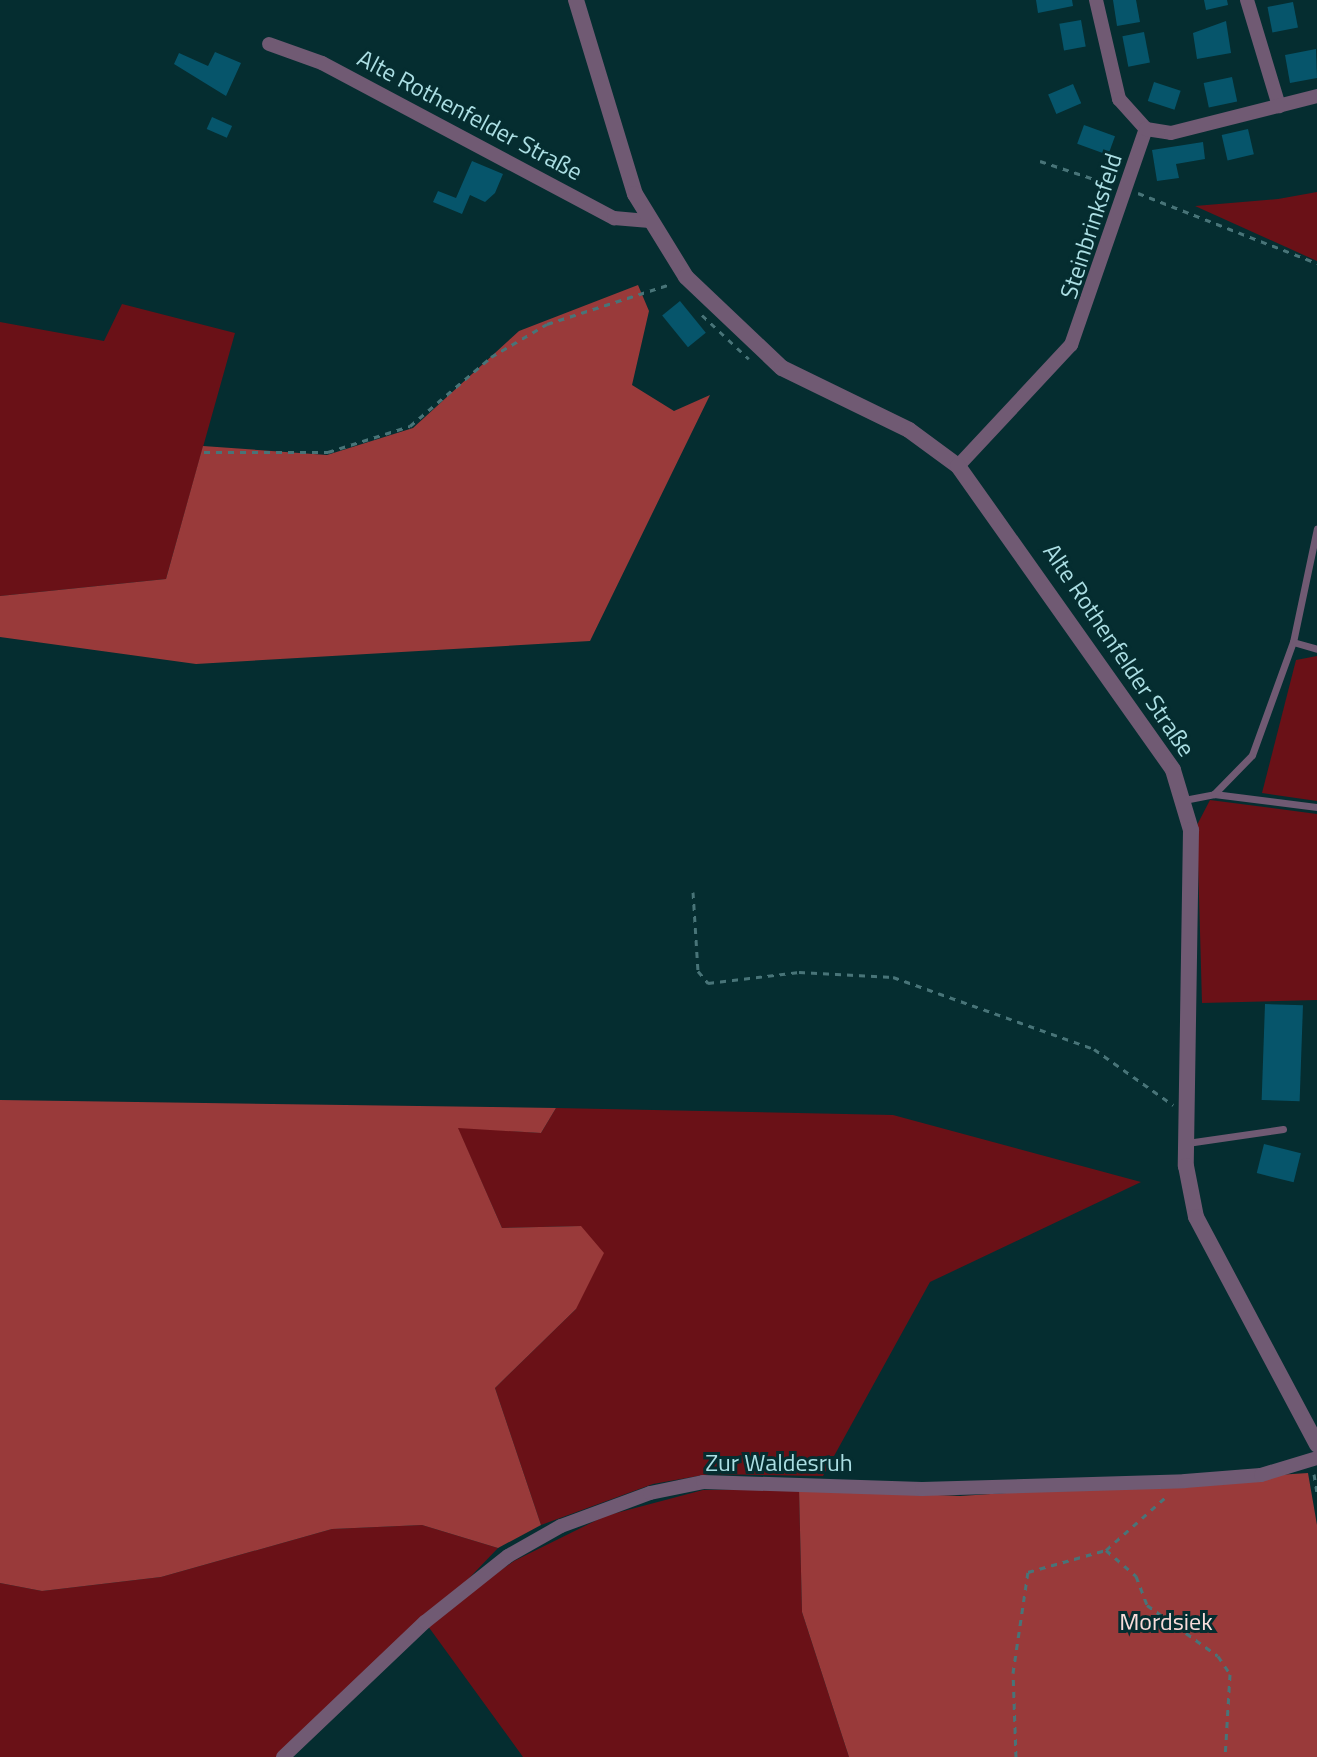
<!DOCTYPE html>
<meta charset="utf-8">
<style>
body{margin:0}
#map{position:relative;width:1317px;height:1757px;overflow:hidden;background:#052d30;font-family:"Titillium Web",sans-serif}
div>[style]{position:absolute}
.green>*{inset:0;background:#6a1117}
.forest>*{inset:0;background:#993a3a}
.building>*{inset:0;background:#06556b;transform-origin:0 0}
.path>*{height:3px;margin-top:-1.5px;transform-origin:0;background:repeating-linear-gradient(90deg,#487478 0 6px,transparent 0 12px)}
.service>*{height:7px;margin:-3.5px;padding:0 3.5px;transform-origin:3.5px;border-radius:3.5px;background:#705a73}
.minor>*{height:14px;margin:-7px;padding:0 7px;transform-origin:7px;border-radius:7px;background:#705a73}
.tertiary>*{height:16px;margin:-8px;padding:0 8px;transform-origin:8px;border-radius:8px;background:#705a73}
span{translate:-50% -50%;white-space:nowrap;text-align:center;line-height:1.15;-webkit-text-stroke:6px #052d30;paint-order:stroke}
.street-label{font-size:24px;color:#abdee3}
.park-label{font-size:24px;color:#f8dcda}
</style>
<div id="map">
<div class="green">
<i style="clip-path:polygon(1317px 192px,1317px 261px,1195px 206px,1278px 199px)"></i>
<i style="clip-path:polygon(122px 304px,235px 333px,166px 579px,0 596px,0 322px,104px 341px)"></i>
<i style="clip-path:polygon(1317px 656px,1317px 801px,1262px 793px,1296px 660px)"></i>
<i style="clip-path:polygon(1210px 800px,1317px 814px,1317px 1000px,1202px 1003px,1197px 825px)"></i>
<i style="clip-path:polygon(556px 1108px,893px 1115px,1141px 1182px,930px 1282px,823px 1476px,709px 1474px,653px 1484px,541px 1525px,495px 1388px,576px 1309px,581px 1226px,502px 1228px,457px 1127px,541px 1133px)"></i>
<i style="clip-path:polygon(799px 1489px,802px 1612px,849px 1757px,523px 1757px,425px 1622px,283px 1757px,0 1757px,0 1583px,42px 1591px,161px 1577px,332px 1529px,422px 1525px,498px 1548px,430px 1619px,514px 1561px,605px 1516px,703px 1490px)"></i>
</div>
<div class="forest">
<i style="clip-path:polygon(638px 285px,649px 311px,632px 385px,674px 411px,710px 395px,590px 641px,196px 664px,0 637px,0 596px,166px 579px,203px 446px,327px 455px,413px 428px,519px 331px)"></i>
<i style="clip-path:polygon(0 1100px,556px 1108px,541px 1133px,458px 1128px,502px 1228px,581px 1226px,604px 1253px,576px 1309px,495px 1388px,541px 1525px,498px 1548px,422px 1525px,332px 1529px,161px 1577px,42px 1591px,0 1583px)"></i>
<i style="clip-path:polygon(1308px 1473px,1317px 1525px,1317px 1757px,849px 1757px,802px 1612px,799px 1489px,960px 1496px)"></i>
</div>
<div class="building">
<i style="clip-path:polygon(1036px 0,1072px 0,1073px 6px,1038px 13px)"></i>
<i style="clip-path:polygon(1113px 0,1136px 0,1140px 22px,1117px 26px)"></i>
<i style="clip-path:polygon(1204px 0,1227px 0,1228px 5px,1206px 10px)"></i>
<i style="left:1293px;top:2px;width:26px;height:26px;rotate:79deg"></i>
<i style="left:1081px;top:20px;width:27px;height:22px;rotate:80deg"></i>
<i style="clip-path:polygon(1226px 21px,1231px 53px,1197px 59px,1193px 33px)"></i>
<i style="left:1144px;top:32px;width:31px;height:22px;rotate:79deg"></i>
<i style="clip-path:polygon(1316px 49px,1317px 78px,1290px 83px,1285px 55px)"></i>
<i style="clip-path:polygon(215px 52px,241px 63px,226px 96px,174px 64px,179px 53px,208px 66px)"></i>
<i style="left:1232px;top:77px;width:25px;height:29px;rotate:78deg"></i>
<i style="left:1154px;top:82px;width:28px;height:20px;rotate:18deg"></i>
<i style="left:1073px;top:84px;width:21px;height:27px;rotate:67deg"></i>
<i style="left:212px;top:117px;width:22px;height:13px;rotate:24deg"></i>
<i style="left:1084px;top:125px;width:33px;height:20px;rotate:20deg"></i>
<i style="left:1248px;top:129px;width:26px;height:27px;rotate:77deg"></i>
<i style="clip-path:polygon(1203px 142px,1205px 159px,1176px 164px,1179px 178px,1157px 181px,1152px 150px)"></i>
<i style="clip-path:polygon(472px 161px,503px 174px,495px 193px,485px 202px,470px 195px,462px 214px,433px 202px,438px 191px,456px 198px)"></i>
<i style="left:680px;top:301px;width:41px;height:23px;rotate:51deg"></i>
<i style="left:1265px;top:1004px;width:38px;height:96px;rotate:2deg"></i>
<i style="left:1264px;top:1144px;width:38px;height:30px;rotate:14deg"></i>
</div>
<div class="path">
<i style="left:1040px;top:161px;width:76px;rotate:18.4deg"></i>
<i style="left:1138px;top:193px;width:192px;rotate:21.4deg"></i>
<i style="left:702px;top:315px;width:64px;rotate:43.1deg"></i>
<i style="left:204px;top:452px;width:124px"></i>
<i style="left:328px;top:452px;width:86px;rotate:-17.6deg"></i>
<i style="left:410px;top:426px;width:106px;rotate:-40.4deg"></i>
<i style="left:491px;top:357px;width:65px;rotate:-30.5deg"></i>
<i style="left:547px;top:324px;width:130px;rotate:-17.9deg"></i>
<i style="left:693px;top:892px;width:79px;rotate:86.4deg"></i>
<i style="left:698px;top:971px;width:16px;rotate:50deg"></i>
<i style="left:708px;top:983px;width:92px;rotate:-6.9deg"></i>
<i style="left:799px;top:972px;width:94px;rotate:3deg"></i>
<i style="left:893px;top:977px;width:214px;rotate:19.7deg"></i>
<i style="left:1094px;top:1049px;width:97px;rotate:35.3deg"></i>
<i style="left:1314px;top:1474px;width:18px;rotate:81deg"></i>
<i style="left:1106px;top:1550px;width:80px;rotate:-41.5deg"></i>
<i style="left:1016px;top:1757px;width:84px;rotate:-92deg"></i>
<i style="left:1013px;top:1673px;width:102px;rotate:-81.6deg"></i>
<i style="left:1028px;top:1572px;width:81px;rotate:-15.8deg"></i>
<i style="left:1106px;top:1550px;width:40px;rotate:41deg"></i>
<i style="left:1136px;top:1576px;width:31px;rotate:69deg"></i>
<i style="left:1147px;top:1605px;width:87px;rotate:35.7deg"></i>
<i style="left:1218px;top:1656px;width:22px;rotate:56deg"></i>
<i style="left:1230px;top:1674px;width:83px;rotate:93.4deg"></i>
</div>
<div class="service">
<i style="left:1293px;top:642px;width:25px;rotate:16deg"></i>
<i style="left:1214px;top:794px;width:104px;rotate:7.2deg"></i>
<i style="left:1184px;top:800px;width:31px;rotate:-11deg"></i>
<i style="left:1214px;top:794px;width:54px;rotate:-45.7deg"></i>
<i style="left:1252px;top:755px;width:120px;rotate:-70.1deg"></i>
<i style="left:1293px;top:642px;width:116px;rotate:-78.1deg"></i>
<i style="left:1187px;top:1143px;width:97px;rotate:-8.3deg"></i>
</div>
<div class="minor">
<i style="left:1096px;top:0;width:102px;rotate:76.9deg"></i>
<i style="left:1119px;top:99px;width:40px;rotate:48deg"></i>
<i style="left:1247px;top:0;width:111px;rotate:73.2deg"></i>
<i style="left:269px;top:44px;width:56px;rotate:19.7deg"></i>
<i style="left:322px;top:63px;width:331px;rotate:28deg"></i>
<i style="left:614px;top:218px;width:36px;rotate:5deg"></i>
<i style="left:958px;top:466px;width:166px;rotate:-47deg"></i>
<i style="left:1071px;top:345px;width:229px;rotate:-70.9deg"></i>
<i style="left:1146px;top:129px;width:25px;rotate:9deg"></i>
<i style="left:1171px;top:133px;width:151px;rotate:-14.2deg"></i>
<i style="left:283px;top:1757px;width:196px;rotate:-43.6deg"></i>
<i style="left:425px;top:1622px;width:106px;rotate:-38.5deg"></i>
<i style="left:508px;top:1556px;width:61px;rotate:-29.5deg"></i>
<i style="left:561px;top:1526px;width:95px;rotate:-20.3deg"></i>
<i style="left:650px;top:1493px;width:54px;rotate:-11.7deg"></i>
<i style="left:703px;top:1482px;width:219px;rotate:1.8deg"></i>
<i style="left:922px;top:1489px;width:263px;rotate:-1.7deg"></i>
<i style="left:1185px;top:1481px;width:76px;rotate:-4.5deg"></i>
<i style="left:1261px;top:1475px;width:59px;rotate:-16.9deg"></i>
</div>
<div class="tertiary">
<i style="left:576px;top:0;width:203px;rotate:73.1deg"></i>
<i style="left:635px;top:194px;width:97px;rotate:58.4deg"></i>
<i style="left:686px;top:277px;width:132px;rotate:43.5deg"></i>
<i style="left:782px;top:368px;width:141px;rotate:26deg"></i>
<i style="left:909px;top:430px;width:61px;rotate:36.3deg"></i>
<i style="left:958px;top:466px;width:372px;rotate:54.7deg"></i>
<i style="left:1173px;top:770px;width:63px;rotate:73.3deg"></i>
<i style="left:1191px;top:830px;width:336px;rotate:90.9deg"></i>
<i style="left:1186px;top:1166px;width:52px;rotate:78.9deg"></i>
<i style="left:1196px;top:1217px;width:258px;rotate:62deg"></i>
</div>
<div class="street-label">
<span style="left:470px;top:115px;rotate:28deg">Alte Rothenfelder Straße</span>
<span style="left:1091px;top:226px;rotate:-72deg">Steinbrinksfeld</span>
<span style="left:1119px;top:650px;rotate:56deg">Alte Rothenfelder Straße</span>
<span style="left:779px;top:1463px">Zur Waldesruh</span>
</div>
<div class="park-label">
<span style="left:1166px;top:1622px">Mordsiek</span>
</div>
</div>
